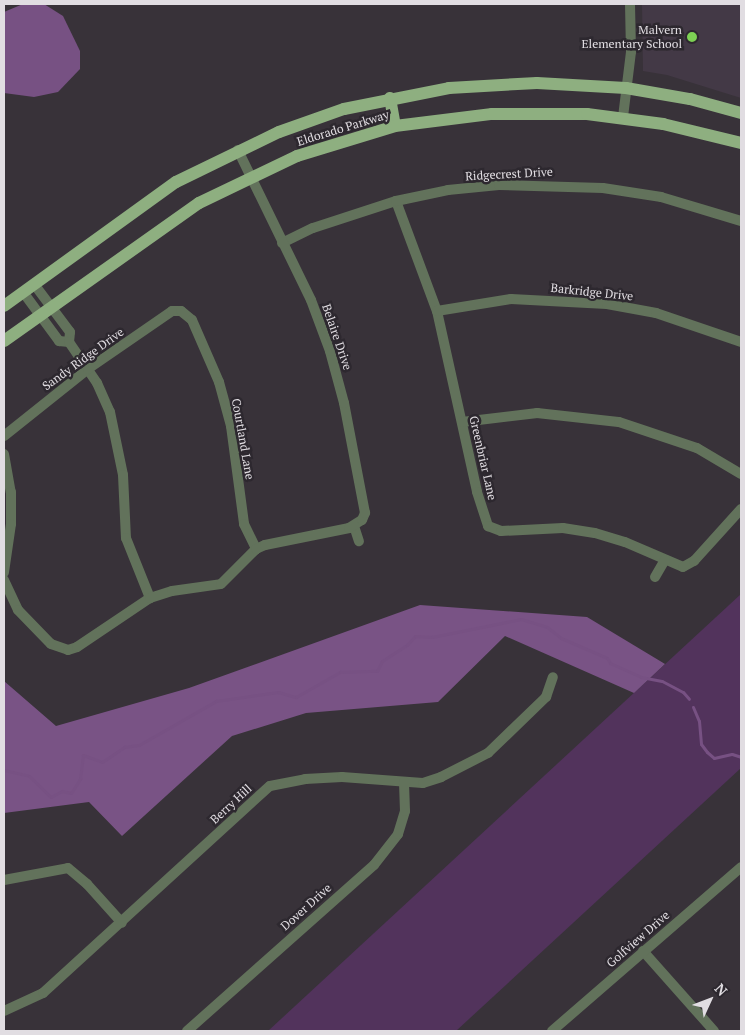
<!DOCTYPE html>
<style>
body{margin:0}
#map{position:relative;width:745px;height:1035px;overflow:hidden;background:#383239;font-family:"PT Serif",serif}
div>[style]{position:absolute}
.built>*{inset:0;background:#433946}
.green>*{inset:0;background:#52335c}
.forest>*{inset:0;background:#795385}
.water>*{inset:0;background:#775183}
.stream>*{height:3px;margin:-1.5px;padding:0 1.5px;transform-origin:1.5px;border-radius:1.5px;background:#775183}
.minor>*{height:10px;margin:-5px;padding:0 5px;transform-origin:5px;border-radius:5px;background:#62725b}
.major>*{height:12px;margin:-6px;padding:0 6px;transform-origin:6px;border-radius:6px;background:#8eaf80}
.dots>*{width:14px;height:14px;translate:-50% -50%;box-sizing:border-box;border:2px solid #2d282f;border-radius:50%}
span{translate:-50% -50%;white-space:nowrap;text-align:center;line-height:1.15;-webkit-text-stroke:5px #2d282f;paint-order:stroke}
.poi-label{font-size:12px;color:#e1dde2}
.right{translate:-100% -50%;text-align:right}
.street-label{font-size:12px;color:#e1dde2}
.frame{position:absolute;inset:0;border:5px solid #e1dde2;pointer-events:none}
.north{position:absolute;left:685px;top:975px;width:50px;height:50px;-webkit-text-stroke:4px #2d282f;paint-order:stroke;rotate:47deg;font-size:14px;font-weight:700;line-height:20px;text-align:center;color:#e1dde2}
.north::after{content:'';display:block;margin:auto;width:18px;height:22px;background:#e1dde2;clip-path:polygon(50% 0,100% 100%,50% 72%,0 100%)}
</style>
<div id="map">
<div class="built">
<i style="clip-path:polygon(642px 4px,741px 4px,741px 98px,667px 75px,643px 71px)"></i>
</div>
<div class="green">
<i style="clip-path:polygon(741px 594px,741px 768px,456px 1031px,268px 1031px)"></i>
</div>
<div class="forest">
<i style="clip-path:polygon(420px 605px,587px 617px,665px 664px,634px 693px,505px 636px,438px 702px,306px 713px,232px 736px,122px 836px,89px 802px,4px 813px,4px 681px,56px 726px,189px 688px)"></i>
</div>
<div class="water">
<i style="clip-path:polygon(23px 4px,44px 4px,63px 16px,80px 51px,80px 69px,58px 92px,34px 97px,4px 93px,4px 12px)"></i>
</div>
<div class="stream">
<i style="left:693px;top:707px;width:15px;rotate:67deg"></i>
<i style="left:699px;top:721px;width:23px;rotate:85deg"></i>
<i style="left:701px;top:744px;width:10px;rotate:53deg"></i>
<i style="left:707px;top:752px;width:9px;rotate:41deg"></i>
<i style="left:714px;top:758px;width:18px;rotate:-13deg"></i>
<i style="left:732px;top:754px;width:9px;rotate:18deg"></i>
<i style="left:4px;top:770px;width:26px;rotate:13deg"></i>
<i style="left:29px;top:776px;width:30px;rotate:44deg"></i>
<i style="left:51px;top:797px;width:13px;rotate:-29deg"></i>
<i style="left:62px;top:791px;width:9px;rotate:13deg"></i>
<i style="left:71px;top:793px;width:17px;rotate:-57deg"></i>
<i style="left:80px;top:779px;width:24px;rotate:-83deg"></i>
<i style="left:83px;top:755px;width:20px;rotate:20deg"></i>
<i style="left:102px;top:762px;width:27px;rotate:-34deg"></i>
<i style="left:124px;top:747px;width:15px;rotate:-8deg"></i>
<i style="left:139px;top:745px;width:89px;rotate:-29.7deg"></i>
<i style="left:216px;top:701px;width:63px;rotate:-8.3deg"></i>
<i style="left:278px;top:692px;width:19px;rotate:16deg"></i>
<i style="left:296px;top:697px;width:51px;rotate:-29.6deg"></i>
<i style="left:340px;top:672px;width:37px;rotate:-2deg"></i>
<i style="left:377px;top:671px;width:11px;rotate:-63deg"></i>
<i style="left:382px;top:661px;width:30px;rotate:-33deg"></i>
<i style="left:407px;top:645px;width:12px;rotate:-48deg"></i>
<i style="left:415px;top:636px;width:17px;rotate:3deg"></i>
<i style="left:432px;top:637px;width:91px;rotate:-11.4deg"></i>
<i style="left:521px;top:619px;width:27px;rotate:17deg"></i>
<i style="left:547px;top:627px;width:18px;rotate:38deg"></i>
<i style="left:561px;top:638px;width:50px;rotate:23.5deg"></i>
<i style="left:607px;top:658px;width:6px;rotate:59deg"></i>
<i style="left:610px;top:663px;width:34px;rotate:24deg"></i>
<i style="left:641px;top:677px;width:21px;rotate:11deg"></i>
<i style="left:662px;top:681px;width:24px;rotate:28deg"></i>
<i style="left:683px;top:692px;width:9px;rotate:49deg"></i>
</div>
<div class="minor">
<i style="left:623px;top:117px;width:65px;rotate:-83deg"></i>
<i style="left:631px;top:52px;width:48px;rotate:-91.2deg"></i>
<i style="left:396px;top:201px;width:117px;rotate:69.6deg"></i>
<i style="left:437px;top:311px;width:185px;rotate:77.5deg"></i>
<i style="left:477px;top:492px;width:36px;rotate:72deg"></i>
<i style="left:488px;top:526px;width:14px;rotate:21deg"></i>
<i style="left:501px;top:531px;width:62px;rotate:-2.8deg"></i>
<i style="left:563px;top:528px;width:32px;rotate:9deg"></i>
<i style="left:595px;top:533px;width:31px;rotate:17deg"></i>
<i style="left:625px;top:542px;width:63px;rotate:23.3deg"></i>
<i style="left:683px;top:567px;width:13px;rotate:-29deg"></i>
<i style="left:694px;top:561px;width:70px;rotate:-47.9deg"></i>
<i style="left:282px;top:243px;width:34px;rotate:-26deg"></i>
<i style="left:313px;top:228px;width:87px;rotate:-18deg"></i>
<i style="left:396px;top:201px;width:53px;rotate:-11.9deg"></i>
<i style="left:448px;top:190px;width:51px;rotate:-5.6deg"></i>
<i style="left:499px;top:185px;width:104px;rotate:1.7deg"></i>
<i style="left:603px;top:188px;width:59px;rotate:8.8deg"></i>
<i style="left:661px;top:197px;width:84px;rotate:16.7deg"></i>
<i style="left:23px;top:292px;width:61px;rotate:53.7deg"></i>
<i style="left:59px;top:341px;width:10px;rotate:6deg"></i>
<i style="left:69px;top:342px;width:10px;rotate:-84deg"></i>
<i style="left:70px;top:332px;width:60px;rotate:-126.9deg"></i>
<i style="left:437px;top:311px;width:75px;rotate:-9.2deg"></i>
<i style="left:511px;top:299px;width:96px;rotate:3deg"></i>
<i style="left:607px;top:304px;width:50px;rotate:10.4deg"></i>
<i style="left:656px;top:313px;width:90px;rotate:18.8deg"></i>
<i style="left:69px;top:342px;width:50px;rotate:55.7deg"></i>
<i style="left:97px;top:383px;width:32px;rotate:66deg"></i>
<i style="left:110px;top:412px;width:64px;rotate:78.3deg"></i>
<i style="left:123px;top:475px;width:63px;rotate:87.3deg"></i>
<i style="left:126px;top:538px;width:65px;rotate:68.2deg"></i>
<i style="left:462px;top:422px;width:76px;rotate:-6.8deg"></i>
<i style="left:537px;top:413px;width:82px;rotate:6.3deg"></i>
<i style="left:619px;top:422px;width:82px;rotate:18.4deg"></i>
<i style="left:697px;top:448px;width:51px;rotate:30.6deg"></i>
<i style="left:4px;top:436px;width:107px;rotate:-38.6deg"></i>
<i style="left:88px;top:369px;width:102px;rotate:-34.6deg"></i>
<i style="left:172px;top:311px;width:9px"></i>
<i style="left:181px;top:311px;width:14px;rotate:39deg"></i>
<i style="left:192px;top:320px;width:68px;rotate:66.5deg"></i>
<i style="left:219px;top:382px;width:46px;rotate:74.7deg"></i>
<i style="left:231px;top:426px;width:99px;rotate:82.4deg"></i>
<i style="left:244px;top:524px;width:28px;rotate:64deg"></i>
<i style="left:4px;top:454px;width:39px;rotate:80deg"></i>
<i style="left:11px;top:492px;width:32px;rotate:90deg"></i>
<i style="left:11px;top:524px;width:49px;rotate:98.3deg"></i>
<i style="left:354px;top:526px;width:16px;rotate:72deg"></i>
<i style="left:655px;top:577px;width:20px;rotate:-60deg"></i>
<i style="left:4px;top:580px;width:33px;rotate:65deg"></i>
<i style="left:18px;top:610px;width:47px;rotate:45.9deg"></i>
<i style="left:51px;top:644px;width:18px;rotate:19deg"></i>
<i style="left:68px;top:650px;width:9px;rotate:-18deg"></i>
<i style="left:77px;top:647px;width:88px;rotate:-33.9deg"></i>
<i style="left:150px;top:598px;width:23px;rotate:-18deg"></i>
<i style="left:172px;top:591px;width:49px;rotate:-8.1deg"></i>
<i style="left:221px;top:584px;width:49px;rotate:-45deg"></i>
<i style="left:256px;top:549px;width:10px;rotate:-24deg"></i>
<i style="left:265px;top:545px;width:86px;rotate:-11.4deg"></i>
<i style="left:349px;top:528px;width:15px;rotate:-32deg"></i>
<i style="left:362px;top:520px;width:8px;rotate:-67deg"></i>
<i style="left:365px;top:513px;width:112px;rotate:-100.8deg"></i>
<i style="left:344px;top:403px;width:54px;rotate:-105.1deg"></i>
<i style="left:330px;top:351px;width:54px;rotate:-110.4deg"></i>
<i style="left:311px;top:300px;width:167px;rotate:-116deg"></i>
<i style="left:4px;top:880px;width:65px;rotate:-10.6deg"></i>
<i style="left:68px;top:868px;width:25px;rotate:40deg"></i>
<i style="left:87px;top:884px;width:52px;rotate:48.1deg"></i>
<i style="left:643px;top:951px;width:107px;rotate:48.4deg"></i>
<i style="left:4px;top:1011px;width:43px;rotate:-24.8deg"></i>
<i style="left:43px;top:993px;width:307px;rotate:-42.4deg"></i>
<i style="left:270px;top:786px;width:36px;rotate:-11deg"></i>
<i style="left:305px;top:779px;width:37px;rotate:-3deg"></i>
<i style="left:342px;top:777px;width:81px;rotate:4.2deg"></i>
<i style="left:423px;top:783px;width:19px;rotate:-18deg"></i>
<i style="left:441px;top:777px;width:53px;rotate:-27.1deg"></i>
<i style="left:488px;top:753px;width:81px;rotate:-44deg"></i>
<i style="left:546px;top:697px;width:21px;rotate:-71deg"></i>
<i style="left:187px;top:1031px;width:250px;rotate:-41.6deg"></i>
<i style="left:374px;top:865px;width:39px;rotate:-52deg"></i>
<i style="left:398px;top:834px;width:24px;rotate:-73deg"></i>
<i style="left:405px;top:811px;width:29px;rotate:-92deg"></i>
<i style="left:552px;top:1031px;width:250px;rotate:-40.9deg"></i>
</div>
<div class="major">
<i style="left:390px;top:98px;width:28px;rotate:80deg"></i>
<i style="left:4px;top:306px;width:212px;rotate:-35.8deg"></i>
<i style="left:176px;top:182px;width:114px;rotate:-25.9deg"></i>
<i style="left:279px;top:132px;width:69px;rotate:-19.5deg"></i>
<i style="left:344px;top:109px;width:107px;rotate:-11.3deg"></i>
<i style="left:449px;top:88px;width:88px;rotate:-3.3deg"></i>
<i style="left:537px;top:83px;width:89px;rotate:3.2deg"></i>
<i style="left:626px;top:88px;width:65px;rotate:9.8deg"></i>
<i style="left:690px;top:99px;width:53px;rotate:15.4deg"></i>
<i style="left:4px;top:341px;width:239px;rotate:-35.3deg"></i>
<i style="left:199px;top:203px;width:109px;rotate:-25.6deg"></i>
<i style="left:297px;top:156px;width:102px;rotate:-17deg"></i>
<i style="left:395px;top:126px;width:98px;rotate:-7.1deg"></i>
<i style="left:492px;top:114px;width:95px"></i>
<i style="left:587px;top:114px;width:77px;rotate:7.5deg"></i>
<i style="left:663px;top:124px;width:80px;rotate:13.7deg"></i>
</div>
<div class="dots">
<i style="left:692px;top:37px;background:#7dd154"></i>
</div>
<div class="poi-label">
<span class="right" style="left:682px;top:37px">Malvern<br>Elementary School</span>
</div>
<div class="street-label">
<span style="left:343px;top:128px;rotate:-17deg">Eldorado Parkway</span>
<span style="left:509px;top:174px;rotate:-3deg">Ridgecrest Drive</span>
<span style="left:592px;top:292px;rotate:6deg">Barkridge Drive</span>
<span style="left:337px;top:337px;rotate:71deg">Belaire Drive</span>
<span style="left:83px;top:359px;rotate:-36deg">Sandy Ridge Drive</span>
<span style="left:243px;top:439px;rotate:80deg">Courtland Lane</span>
<span style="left:483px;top:458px;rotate:77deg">Greenbriar Lane</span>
<span style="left:231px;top:804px;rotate:-43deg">Berry Hill</span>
<span style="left:306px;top:907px;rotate:-42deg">Dover Drive</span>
<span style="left:638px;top:939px;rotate:-41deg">Golfview Drive</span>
</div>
<div class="frame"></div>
<div class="north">N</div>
</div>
